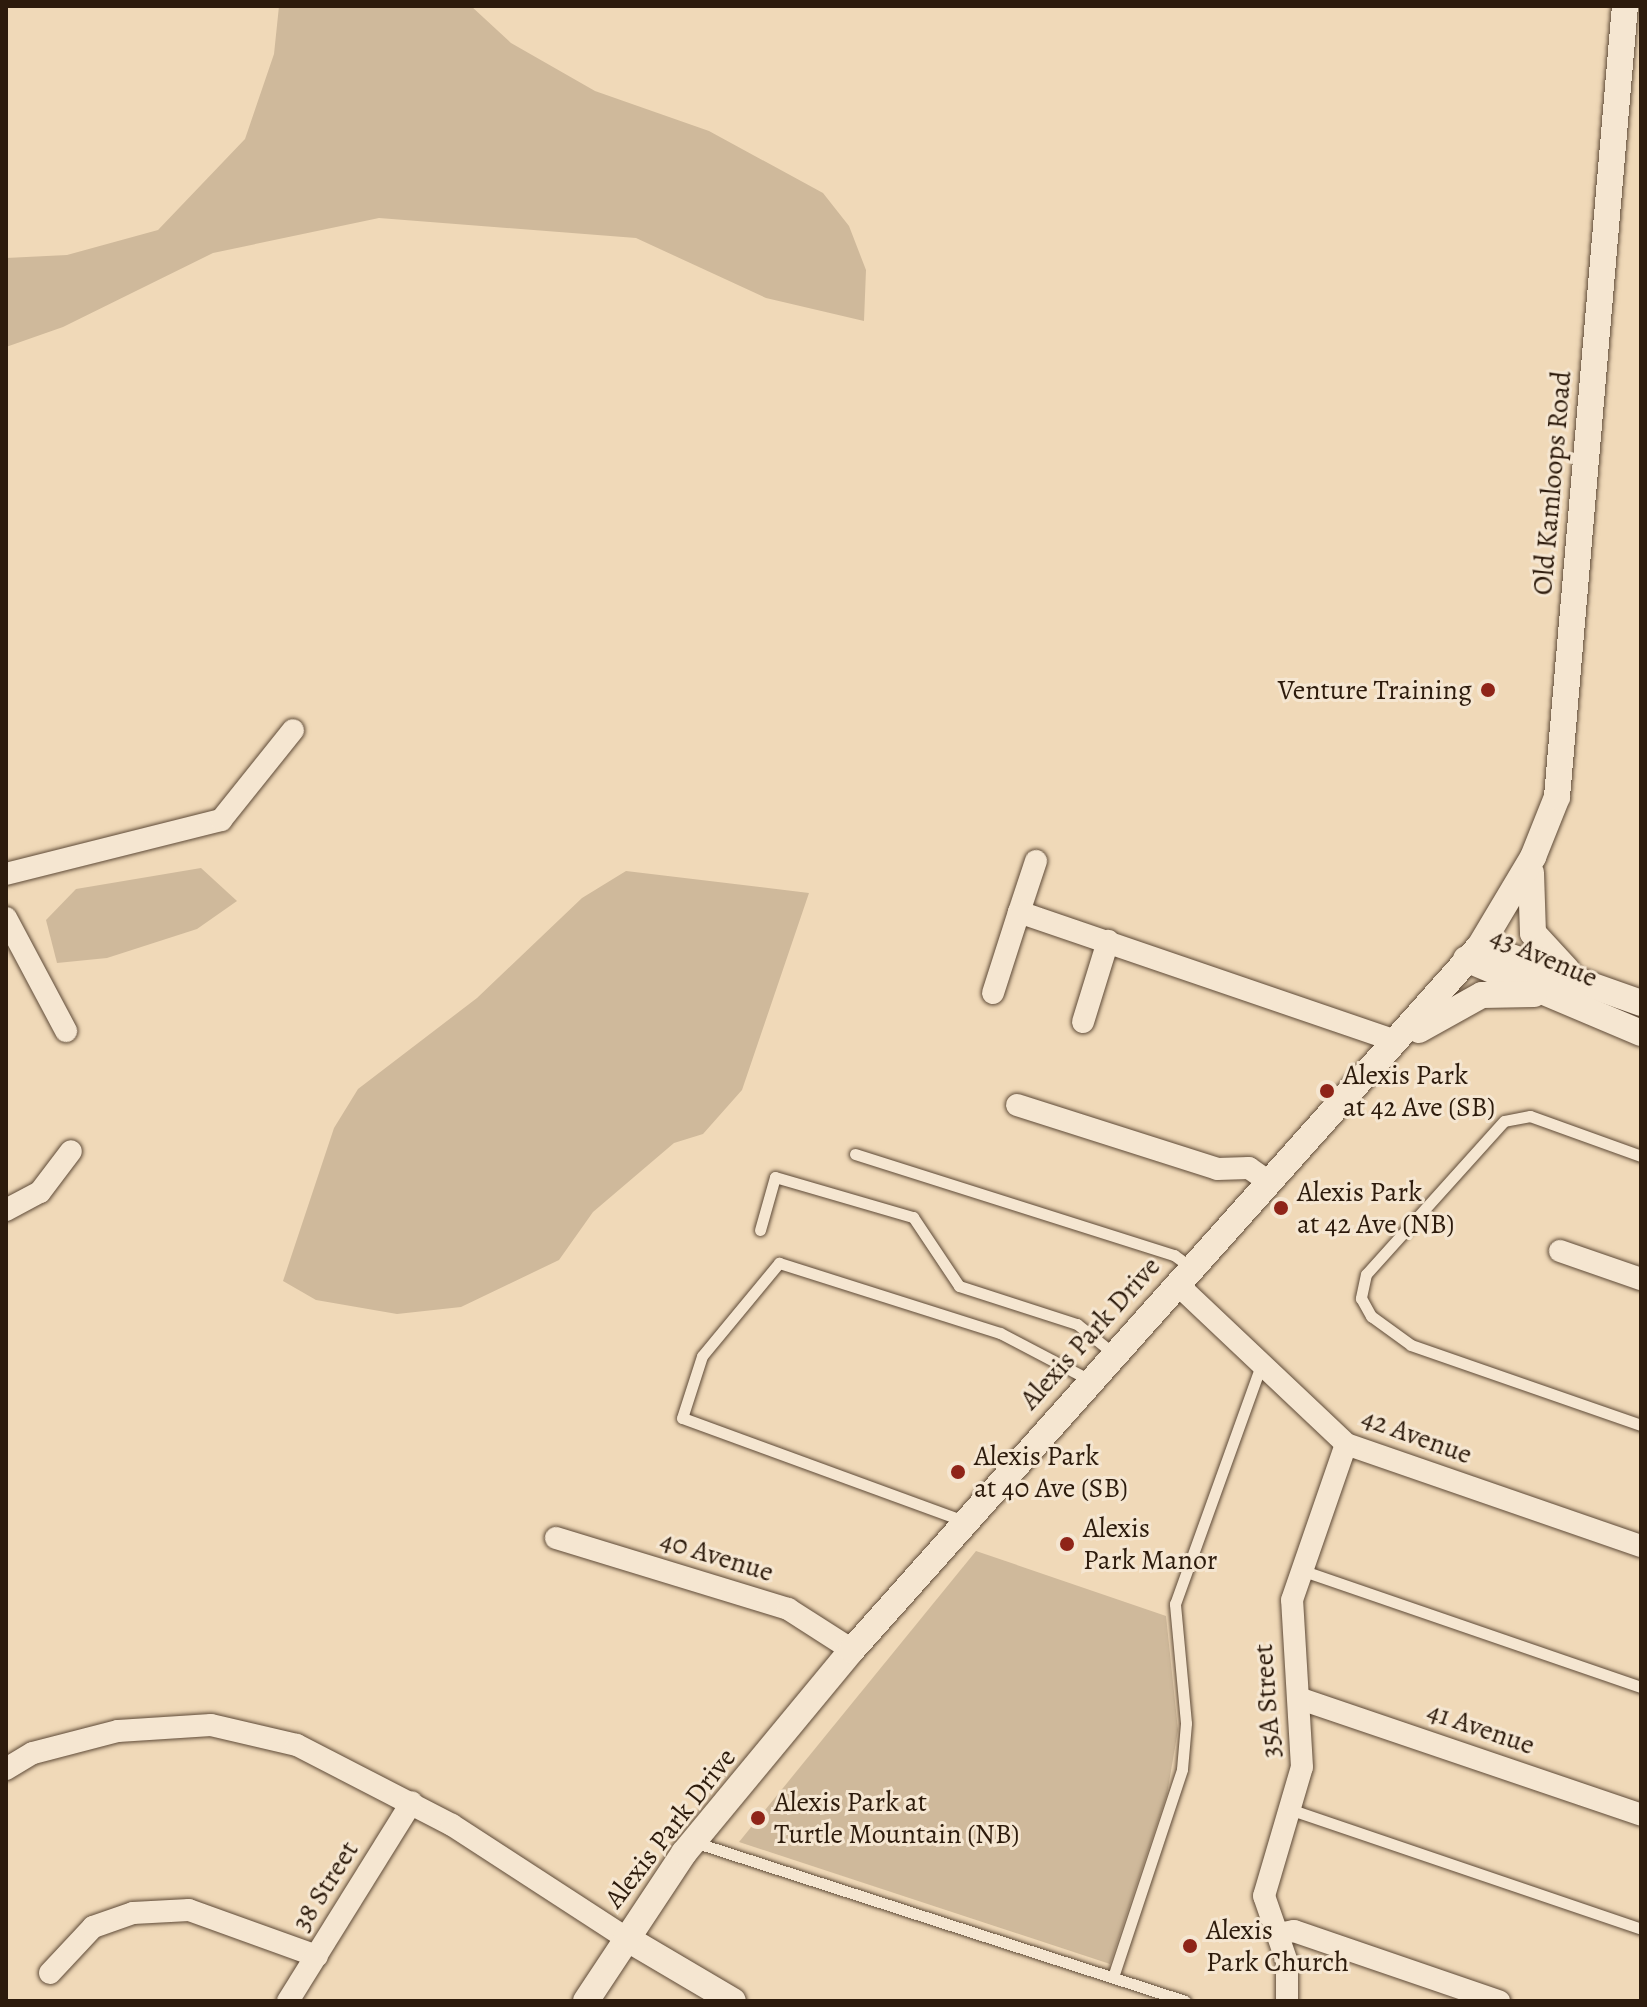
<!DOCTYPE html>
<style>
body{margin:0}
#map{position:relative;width:1647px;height:2007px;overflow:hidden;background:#f0d9b8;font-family:Alegreya,serif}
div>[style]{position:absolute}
.green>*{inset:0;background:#cfb99b}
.roads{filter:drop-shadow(0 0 2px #5e4a37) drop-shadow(0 0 2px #5e4a37)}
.service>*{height:11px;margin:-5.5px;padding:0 5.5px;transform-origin:5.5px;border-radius:5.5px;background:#f5e6d1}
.minor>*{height:22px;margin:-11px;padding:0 11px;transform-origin:11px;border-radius:11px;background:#f5e6d1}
.tertiary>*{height:26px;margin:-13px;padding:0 13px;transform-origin:13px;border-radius:13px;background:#f5e6d1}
.dots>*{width:22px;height:22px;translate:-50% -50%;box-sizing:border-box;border:4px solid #f5e6d1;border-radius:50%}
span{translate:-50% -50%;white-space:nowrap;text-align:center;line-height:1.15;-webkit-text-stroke:6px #f5e6d1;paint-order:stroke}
.street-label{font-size:28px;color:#2d1b0c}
.poi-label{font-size:28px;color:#2d1b0c}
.right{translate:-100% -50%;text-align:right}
.left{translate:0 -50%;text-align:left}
.frame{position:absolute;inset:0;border:8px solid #2d1b0c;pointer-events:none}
</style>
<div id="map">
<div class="green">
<i style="clip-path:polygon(279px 6px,471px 6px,511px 43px,595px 91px,709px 131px,823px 193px,849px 226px,866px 270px,864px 321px,766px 298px,636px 238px,379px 218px,213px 253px,63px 327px,6px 347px,6px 258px,67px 255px,158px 230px,245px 139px,274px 54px)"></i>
<i style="clip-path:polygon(201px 868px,237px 901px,197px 929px,107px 958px,57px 963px,46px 920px,76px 889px)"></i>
<i style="clip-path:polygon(626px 871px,809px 893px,742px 1090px,703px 1134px,674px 1143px,593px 1212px,559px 1260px,461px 1307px,397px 1314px,316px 1300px,283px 1281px,334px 1128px,358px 1089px,477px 998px,582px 898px)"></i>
<i style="clip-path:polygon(976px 1551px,1166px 1616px,1178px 1730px,1167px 1794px,1110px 1964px,739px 1842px)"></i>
</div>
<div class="roads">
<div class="service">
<i style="left:855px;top:1154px;width:335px;rotate:17.6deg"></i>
<i style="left:1174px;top:1255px;width:22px;rotate:36deg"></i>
<i style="left:1641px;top:1156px;width:118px;rotate:-160.2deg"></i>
<i style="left:1530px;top:1116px;width:26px;rotate:169deg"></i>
<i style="left:1504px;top:1121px;width:206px;rotate:132deg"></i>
<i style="left:1366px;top:1274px;width:25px;rotate:102deg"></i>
<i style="left:1361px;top:1298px;width:21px;rotate:61deg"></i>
<i style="left:1371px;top:1316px;width:49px;rotate:35.9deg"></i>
<i style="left:1411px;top:1345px;width:244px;rotate:19.2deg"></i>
<i style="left:760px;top:1230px;width:55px;rotate:-74.2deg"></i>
<i style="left:775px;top:1177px;width:144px;rotate:16.2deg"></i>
<i style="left:913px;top:1217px;width:83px;rotate:56.3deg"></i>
<i style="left:959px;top:1286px;width:124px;rotate:17.9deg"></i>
<i style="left:1077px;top:1324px;width:48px;rotate:39deg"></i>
<i style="left:964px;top:1521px;width:300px;rotate:-159.9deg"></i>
<i style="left:682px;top:1418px;width:65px;rotate:-72.1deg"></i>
<i style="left:702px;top:1356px;width:121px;rotate:-50.4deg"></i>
<i style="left:779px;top:1263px;width:232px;rotate:17.6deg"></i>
<i style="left:1000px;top:1333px;width:102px;rotate:27.6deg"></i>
<i style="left:1301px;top:1570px;width:360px;rotate:19deg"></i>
<i style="left:1292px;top:1810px;width:369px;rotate:18.8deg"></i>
<i style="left:694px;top:1842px;width:516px;rotate:17.94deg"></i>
<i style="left:1113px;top:1977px;width:219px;rotate:-71.6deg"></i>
<i style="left:1182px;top:1769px;width:46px;rotate:-85deg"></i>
<i style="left:1186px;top:1723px;width:120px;rotate:-95.3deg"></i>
<i style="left:1175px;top:1604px;width:254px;rotate:-70.2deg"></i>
</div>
<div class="minor">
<i style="left:1036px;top:861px;width:54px;rotate:108.4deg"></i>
<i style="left:1019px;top:912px;width:398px;rotate:18.9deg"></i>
<i style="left:6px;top:874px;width:222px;rotate:-14.1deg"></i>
<i style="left:221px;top:820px;width:115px;rotate:-51.3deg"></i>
<i style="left:6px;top:918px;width:128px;rotate:62deg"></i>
<i style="left:993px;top:993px;width:85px;rotate:-72.2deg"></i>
<i style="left:1083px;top:1022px;width:85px;rotate:-72.8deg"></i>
<i style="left:1017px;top:1105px;width:210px;rotate:17.7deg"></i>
<i style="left:1217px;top:1169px;width:32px;rotate:-2deg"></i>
<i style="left:1249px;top:1168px;width:24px;rotate:35deg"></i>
<i style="left:6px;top:1210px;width:38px;rotate:-28deg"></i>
<i style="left:40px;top:1192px;width:51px;rotate:-52.9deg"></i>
<i style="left:1560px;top:1251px;width:86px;rotate:19.1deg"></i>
<i style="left:1177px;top:1284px;width:233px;rotate:43.4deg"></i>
<i style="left:1346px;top:1444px;width:312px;rotate:19.1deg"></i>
<i style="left:556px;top:1538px;width:243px;rotate:17deg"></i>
<i style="left:788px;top:1609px;width:76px;rotate:32.6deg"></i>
<i style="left:1301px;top:1699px;width:359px;rotate:18.8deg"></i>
<i style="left:6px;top:1769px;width:31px;rotate:-31deg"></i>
<i style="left:33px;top:1753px;width:88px;rotate:-14.5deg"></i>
<i style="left:118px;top:1731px;width:93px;rotate:-3.7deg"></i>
<i style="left:211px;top:1725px;width:88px;rotate:13.1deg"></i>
<i style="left:297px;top:1745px;width:174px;rotate:27.3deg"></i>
<i style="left:452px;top:1825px;width:207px;rotate:33deg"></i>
<i style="left:1278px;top:1934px;width:16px;rotate:-11deg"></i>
<i style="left:1294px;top:1931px;width:217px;rotate:18.9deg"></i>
<i style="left:50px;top:1973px;width:63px;rotate:-46.9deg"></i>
<i style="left:93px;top:1927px;width:42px;rotate:-19.3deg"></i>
<i style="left:133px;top:1913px;width:56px;rotate:-3.1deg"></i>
<i style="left:189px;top:1910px;width:136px;rotate:19.8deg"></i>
<i style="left:288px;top:2001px;width:234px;rotate:-58.1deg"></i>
<i style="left:1287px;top:2001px;width:39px;rotate:-90deg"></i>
<i style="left:1287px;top:1962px;width:70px;rotate:-109.2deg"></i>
<i style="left:1264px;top:1896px;width:134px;rotate:-73.6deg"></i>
<i style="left:1302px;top:1767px;width:167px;rotate:-93.4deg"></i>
<i style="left:1292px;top:1600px;width:165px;rotate:-70.9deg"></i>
</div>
<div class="tertiary">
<i style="left:1531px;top:873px;width:60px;rotate:88.1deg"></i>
<i style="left:1533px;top:933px;width:50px;rotate:47.4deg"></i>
<i style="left:1480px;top:946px;width:171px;rotate:19.5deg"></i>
<i style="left:1466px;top:959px;width:190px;rotate:22.9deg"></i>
<i style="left:1419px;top:1030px;width:72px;rotate:-29.1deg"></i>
<i style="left:1482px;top:995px;width:52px;rotate:-1.1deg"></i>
<i style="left:626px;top:1938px;width:124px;rotate:30.5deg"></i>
<i style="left:586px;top:2001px;width:178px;rotate:-56.5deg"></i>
<i style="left:684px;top:1853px;width:264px;rotate:-50.4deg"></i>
<i style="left:852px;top:1650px;width:943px;rotate:-48.27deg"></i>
<i style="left:1480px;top:946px;width:104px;rotate:-59.2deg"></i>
<i style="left:1533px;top:857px;width:65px;rotate:-68.2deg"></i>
<i style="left:1557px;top:797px;width:794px;rotate:-85.09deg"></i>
</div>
</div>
<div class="dots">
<i style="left:1488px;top:690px;background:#8f2418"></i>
<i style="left:1327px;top:1091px;background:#8f2418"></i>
<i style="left:1281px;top:1208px;background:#8f2418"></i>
<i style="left:958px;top:1472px;background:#8f2418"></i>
<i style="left:1067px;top:1544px;background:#8f2418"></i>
<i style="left:758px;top:1818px;background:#8f2418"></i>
<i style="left:1190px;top:1946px;background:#8f2418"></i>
</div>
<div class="street-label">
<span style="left:1552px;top:483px;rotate:-85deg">Old Kamloops Road</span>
<span style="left:1544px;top:957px;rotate:23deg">43 Avenue</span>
<span style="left:1090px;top:1333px;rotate:-48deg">Alexis Park Drive</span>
<span style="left:1417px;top:1436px;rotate:20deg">42 Avenue</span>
<span style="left:717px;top:1556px;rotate:17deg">40 Avenue</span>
<span style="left:1267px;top:1701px;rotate:-94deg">35A Street</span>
<span style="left:1481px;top:1728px;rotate:19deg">41 Avenue</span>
<span style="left:670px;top:1828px;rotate:-52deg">Alexis Park Drive</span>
<span style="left:325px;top:1886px;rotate:-58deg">38 Street</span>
</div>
<div class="poi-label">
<span class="right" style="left:1472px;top:690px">Venture Training</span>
<span class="left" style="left:1343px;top:1091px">Alexis Park<br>at 42 Ave (SB)</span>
<span class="left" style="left:1297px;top:1208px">Alexis Park<br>at 42 Ave (NB)</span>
<span class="left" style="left:974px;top:1472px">Alexis Park<br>at 40 Ave (SB)</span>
<span class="left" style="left:1083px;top:1544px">Alexis<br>Park Manor</span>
<span class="left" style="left:774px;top:1818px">Alexis Park at<br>Turtle Mountain (NB)</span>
<span class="left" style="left:1206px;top:1946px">Alexis<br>Park Church</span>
</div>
<div class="frame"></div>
</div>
